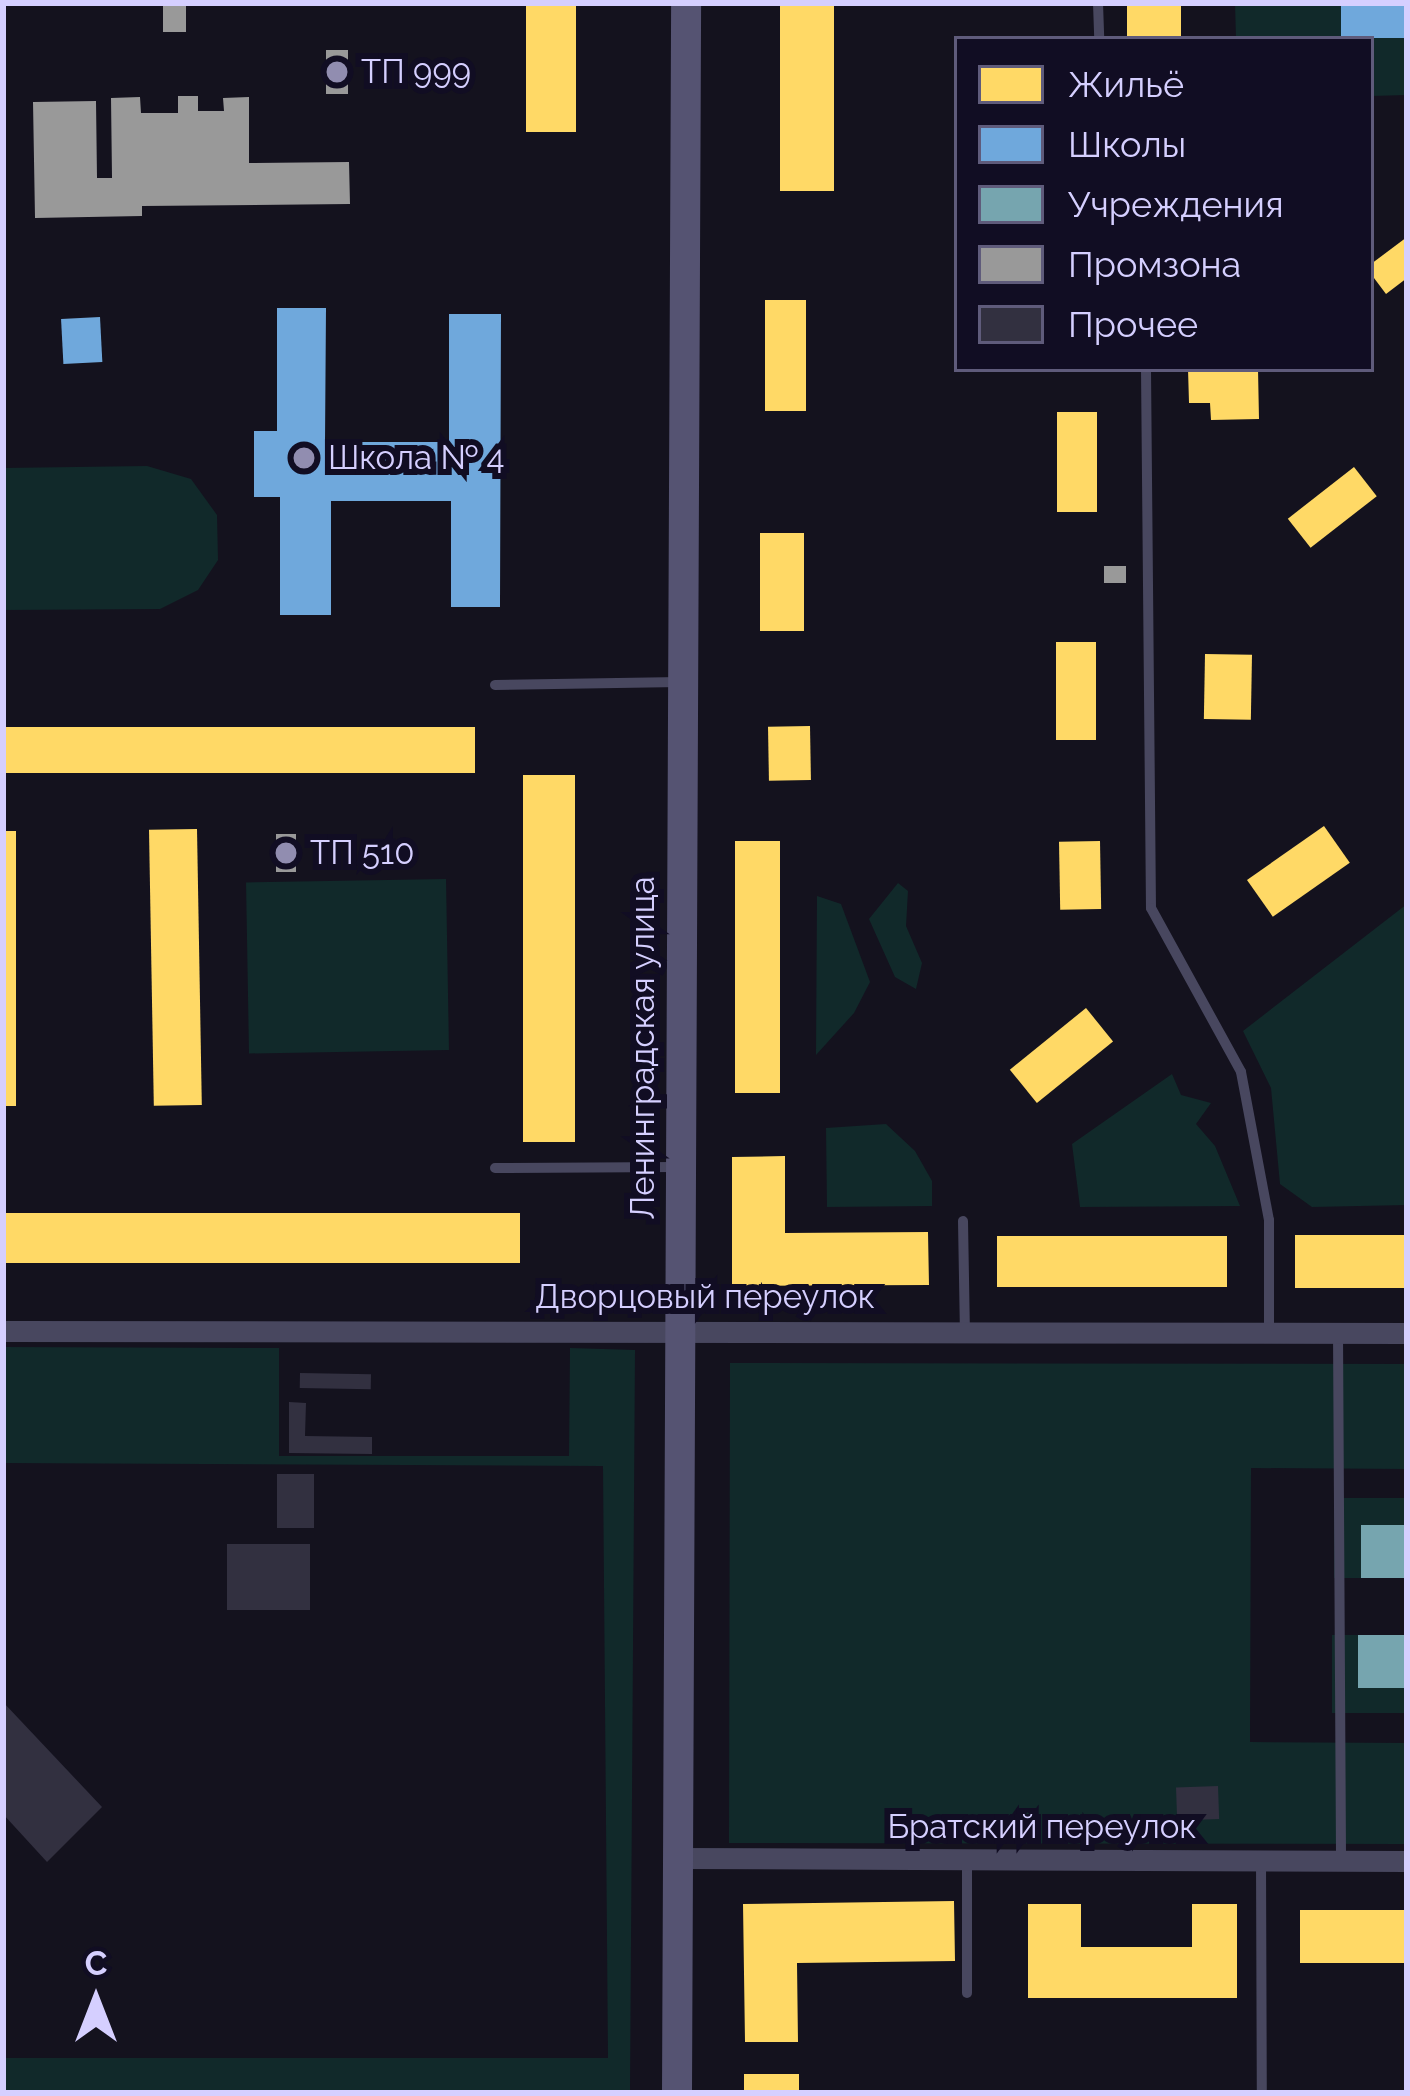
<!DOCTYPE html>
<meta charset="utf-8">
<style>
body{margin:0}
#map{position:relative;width:1410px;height:2096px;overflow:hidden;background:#14121e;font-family:Raleway,sans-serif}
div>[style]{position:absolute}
.green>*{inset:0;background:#11292a;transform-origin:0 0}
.homes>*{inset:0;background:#ffd966;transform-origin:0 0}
.schools>*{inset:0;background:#6fa8dc;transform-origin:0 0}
.public>*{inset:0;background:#76a5af;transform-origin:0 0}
.industry>*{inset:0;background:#999;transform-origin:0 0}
.building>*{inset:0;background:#323040;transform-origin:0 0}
.service>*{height:10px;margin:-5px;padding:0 5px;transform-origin:5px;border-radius:5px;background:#48475f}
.minor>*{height:21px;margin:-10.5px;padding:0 10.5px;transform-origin:10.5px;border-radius:10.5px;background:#48475f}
.secondary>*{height:30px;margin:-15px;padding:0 15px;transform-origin:15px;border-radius:15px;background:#555372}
.dots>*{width:33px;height:33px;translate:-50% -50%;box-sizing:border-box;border:6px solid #110d23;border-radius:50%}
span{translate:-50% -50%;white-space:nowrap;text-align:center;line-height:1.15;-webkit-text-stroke:12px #110d23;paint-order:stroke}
.poi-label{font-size:33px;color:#d5cfff}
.left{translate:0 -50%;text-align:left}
.street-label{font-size:33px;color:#d5cfff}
.frame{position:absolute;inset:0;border:6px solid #d5cfff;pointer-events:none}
.legend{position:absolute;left:954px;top:36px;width:420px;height:336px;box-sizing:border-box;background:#110d23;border:3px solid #5f5b7b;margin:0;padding:15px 21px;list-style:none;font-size:36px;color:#d5cfff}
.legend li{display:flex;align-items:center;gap:24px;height:60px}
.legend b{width:60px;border:3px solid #5f5b7b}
.north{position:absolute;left:36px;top:1940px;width:120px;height:120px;-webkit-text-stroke:9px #110d23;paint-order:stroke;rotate:0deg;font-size:33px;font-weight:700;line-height:48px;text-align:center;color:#d5cfff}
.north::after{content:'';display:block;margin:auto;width:42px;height:54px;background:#d5cfff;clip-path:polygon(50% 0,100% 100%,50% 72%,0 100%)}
</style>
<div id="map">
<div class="green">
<i style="clip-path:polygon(1235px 3px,1407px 3px,1407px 95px,1371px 96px,1371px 39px,1236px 39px)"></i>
<i style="clip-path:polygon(147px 466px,191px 479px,217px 515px,218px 560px,198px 590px,160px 609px,3px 610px,3px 468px)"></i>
<i style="left:446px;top:879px;width:171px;height:200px;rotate:89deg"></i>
<i style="clip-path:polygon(898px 883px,908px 891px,906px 926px,922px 963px,916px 989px,895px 977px,869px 919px)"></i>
<i style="clip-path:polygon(817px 896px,841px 904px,870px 982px,854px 1013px,816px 1055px)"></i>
<i style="clip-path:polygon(1407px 904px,1407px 1205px,1312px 1207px,1280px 1184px,1271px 1088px,1243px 1031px)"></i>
<i style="clip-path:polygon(1172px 1074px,1181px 1095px,1211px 1103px,1196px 1124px,1215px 1146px,1240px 1206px,1080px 1207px,1072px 1144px)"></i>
<i style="clip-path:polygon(886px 1124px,915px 1151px,932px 1181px,932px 1206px,827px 1207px,826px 1128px)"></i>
<i style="clip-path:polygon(3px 1347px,279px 1348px,279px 1456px,569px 1456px,570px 1348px,635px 1350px,630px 2093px,3px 2093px,3px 2058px,608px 2058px,603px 1466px,3px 1463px)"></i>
<i style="clip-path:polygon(730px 1363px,1407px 1364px,1407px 1469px,1251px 1468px,1250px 1742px,1407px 1743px,1407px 1844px,729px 1843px)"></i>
<i style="clip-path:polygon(1334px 1498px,1407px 1498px,1407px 1525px,1361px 1526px,1361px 1578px,1334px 1578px)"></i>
<i style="clip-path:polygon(1332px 1635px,1358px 1635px,1359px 1688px,1407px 1688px,1407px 1713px,1332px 1713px)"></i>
</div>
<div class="homes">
<i style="left:526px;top:3px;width:50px;height:129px"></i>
<i style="left:780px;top:3px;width:54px;height:188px"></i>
<i style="left:1127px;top:3px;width:54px;height:36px"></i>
<i style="clip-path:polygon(1407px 237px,1407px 278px,1386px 294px,1371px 274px,1371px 264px)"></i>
<i style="left:765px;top:300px;width:41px;height:111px"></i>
<i style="clip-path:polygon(1188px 369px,1258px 369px,1259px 419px,1211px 420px,1210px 403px,1189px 403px)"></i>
<i style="left:1057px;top:412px;width:40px;height:100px"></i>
<i style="left:1354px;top:467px;width:37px;height:84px;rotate:52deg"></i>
<i style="left:760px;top:533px;width:44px;height:98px"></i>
<i style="left:1056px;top:642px;width:40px;height:98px"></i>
<i style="left:1205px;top:654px;width:47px;height:65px;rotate:1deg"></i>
<i style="left:810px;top:726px;width:54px;height:42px;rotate:89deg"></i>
<i style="left:3px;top:727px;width:472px;height:46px"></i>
<i style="left:523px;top:775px;width:52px;height:367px"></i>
<i style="left:1324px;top:826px;width:45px;height:94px;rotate:55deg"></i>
<i style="left:197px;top:829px;width:276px;height:48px;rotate:89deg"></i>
<i style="left:3px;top:831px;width:13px;height:275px"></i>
<i style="left:735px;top:841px;width:45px;height:252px"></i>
<i style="left:1100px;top:841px;width:68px;height:41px;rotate:89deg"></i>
<i style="left:1086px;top:1008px;width:43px;height:98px;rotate:51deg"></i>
<i style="clip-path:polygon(785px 1156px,785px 1233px,928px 1232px,929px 1285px,732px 1286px,732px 1157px)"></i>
<i style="left:3px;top:1213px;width:517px;height:50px"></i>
<i style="left:1295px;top:1235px;width:112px;height:53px"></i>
<i style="left:997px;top:1236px;width:230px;height:51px"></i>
<i style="clip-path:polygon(954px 1901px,955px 1961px,797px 1963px,798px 2042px,745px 2042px,743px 1904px)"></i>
<i style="clip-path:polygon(1028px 1904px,1081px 1904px,1081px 1947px,1192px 1947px,1192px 1904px,1237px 1904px,1237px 1998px,1028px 1998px)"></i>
<i style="left:1407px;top:1910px;width:53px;height:107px;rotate:90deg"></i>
<i style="left:744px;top:2074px;width:55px;height:19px"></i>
</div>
<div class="schools">
<i style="left:1341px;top:3px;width:66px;height:35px"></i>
<i style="clip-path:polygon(277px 308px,326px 308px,325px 442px,449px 442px,449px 314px,501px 314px,500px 607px,451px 607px,451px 501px,331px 501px,331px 615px,280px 615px,280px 497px,254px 497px,254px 431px,277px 431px)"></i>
<i style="left:100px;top:317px;width:45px;height:39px;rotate:87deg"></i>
</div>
<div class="public">
<i style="left:1361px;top:1525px;width:46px;height:53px"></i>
<i style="left:1358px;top:1635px;width:49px;height:53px"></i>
</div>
<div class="industry">
<i style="left:163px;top:3px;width:23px;height:29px"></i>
<i style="left:348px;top:50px;width:44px;height:22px;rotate:90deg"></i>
<i style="clip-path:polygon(178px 96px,198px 96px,198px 111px,224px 111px,223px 98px,249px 97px,249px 163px,349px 162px,350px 204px,142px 206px,142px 216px,35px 218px,33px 102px,96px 101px,97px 178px,112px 178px,111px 98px,140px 97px,141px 113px,178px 113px)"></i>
<i style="left:1126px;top:566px;width:17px;height:22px;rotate:90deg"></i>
<i style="left:296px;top:834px;width:38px;height:20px;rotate:90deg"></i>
</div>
<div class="building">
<i style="left:300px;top:1373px;width:71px;height:15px;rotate:1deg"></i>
<i style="clip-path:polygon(289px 1402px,306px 1403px,305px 1436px,372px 1437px,372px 1454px,289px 1453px)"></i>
<i style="left:277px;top:1474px;width:37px;height:54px"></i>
<i style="left:310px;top:1544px;width:66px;height:83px;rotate:90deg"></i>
<i style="clip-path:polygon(3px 1702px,102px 1807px,47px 1862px,3px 1814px)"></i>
<i style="left:1218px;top:1786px;width:33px;height:42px;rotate:88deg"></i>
</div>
<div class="service">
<i style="left:1098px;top:3px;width:36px;rotate:88deg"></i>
<i style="left:1146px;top:369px;width:539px;rotate:89.47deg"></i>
<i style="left:1151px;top:908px;width:187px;rotate:61.2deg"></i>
<i style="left:1241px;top:1072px;width:151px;rotate:79.3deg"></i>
<i style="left:1269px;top:1220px;width:113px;rotate:90deg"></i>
<i style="left:495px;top:685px;width:185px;rotate:-0.9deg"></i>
<i style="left:495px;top:1168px;width:181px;rotate:-0.3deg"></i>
<i style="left:963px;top:1221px;width:110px;rotate:89deg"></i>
<i style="left:1338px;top:1333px;width:528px;rotate:89.67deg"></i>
<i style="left:967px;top:1860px;width:133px;rotate:90deg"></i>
<i style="left:1261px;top:1861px;width:232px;rotate:89.8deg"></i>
</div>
<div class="minor">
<i style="left:3px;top:1331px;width:1404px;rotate:0.08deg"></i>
<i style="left:678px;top:1858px;width:729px;rotate:0.24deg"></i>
</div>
<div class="secondary">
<i style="left:677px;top:2093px;width:2090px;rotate:-89.75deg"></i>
</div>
<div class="dots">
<i style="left:337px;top:72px;background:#918db0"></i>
<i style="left:304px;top:458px;background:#918db0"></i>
<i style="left:286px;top:853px;background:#918db0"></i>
</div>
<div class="poi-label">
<span class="left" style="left:361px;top:72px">ТП 999</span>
<span class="left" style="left:328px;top:458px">Школа № 4</span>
<span class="left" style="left:310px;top:853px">ТП 510</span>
</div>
<div class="street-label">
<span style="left:643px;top:1048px;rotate:-90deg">Ленинградская улица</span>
<span style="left:705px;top:1297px">Дворцовый переулок</span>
<span style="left:1042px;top:1827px">Братский переулок</span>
</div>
<div class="frame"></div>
<ul class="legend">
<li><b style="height:33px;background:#ffd966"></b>Жильё</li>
<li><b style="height:33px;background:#6fa8dc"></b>Школы</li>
<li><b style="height:33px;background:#76a5af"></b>Учреждения</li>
<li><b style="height:33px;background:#999"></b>Промзона</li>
<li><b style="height:33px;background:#323040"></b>Прочее</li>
</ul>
<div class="north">С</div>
</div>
